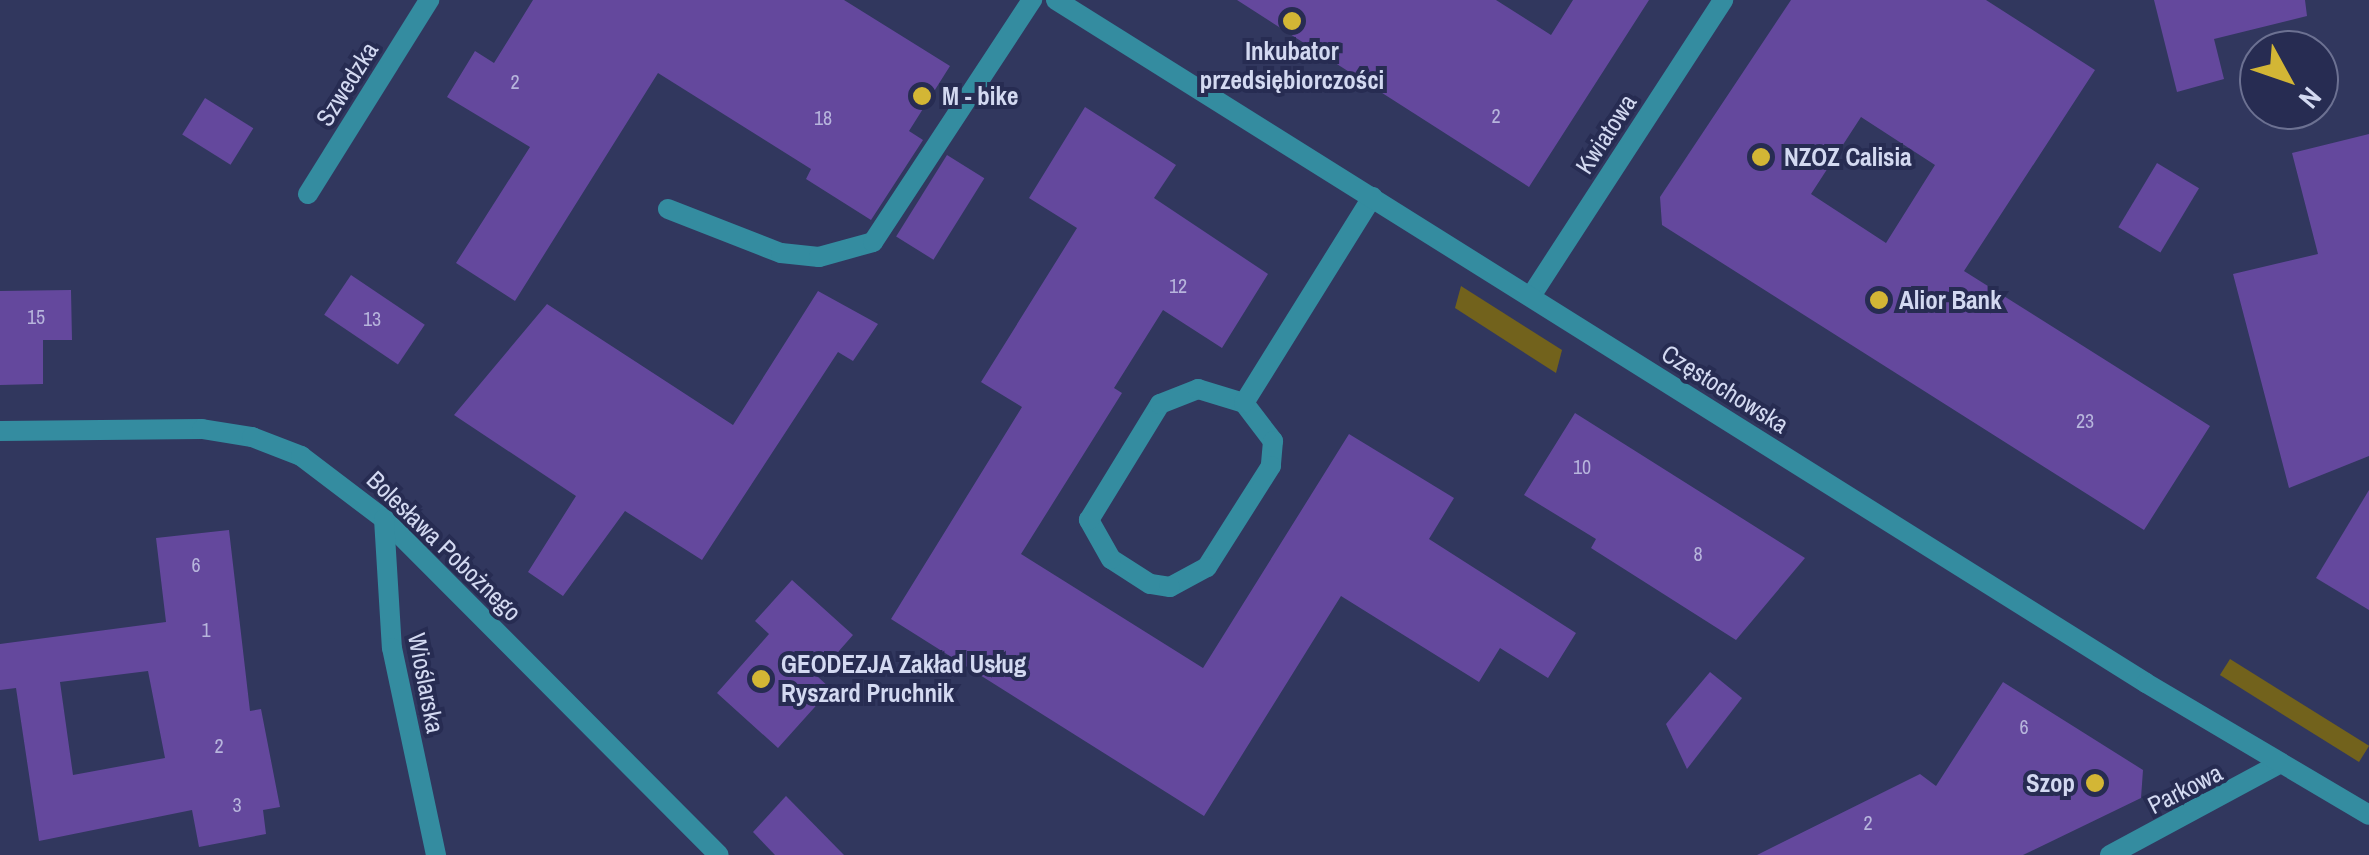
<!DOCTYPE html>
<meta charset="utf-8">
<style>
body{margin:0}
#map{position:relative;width:2369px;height:855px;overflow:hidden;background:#31375e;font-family:"Archivo Narrow",sans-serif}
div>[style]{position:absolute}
.green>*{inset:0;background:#72621c;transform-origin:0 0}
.building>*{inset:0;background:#64489d;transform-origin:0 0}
.service>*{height:20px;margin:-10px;padding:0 10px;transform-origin:10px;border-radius:10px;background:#348ca0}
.minor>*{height:20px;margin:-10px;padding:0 10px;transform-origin:10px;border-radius:10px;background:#348ca0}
.tertiary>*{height:20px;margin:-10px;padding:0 10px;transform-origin:10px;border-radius:10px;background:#348ca0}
.dots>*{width:28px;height:28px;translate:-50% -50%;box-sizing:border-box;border:5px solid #272c52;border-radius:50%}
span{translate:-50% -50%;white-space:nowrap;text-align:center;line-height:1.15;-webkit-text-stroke:8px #272c52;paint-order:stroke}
.number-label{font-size:20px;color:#b7b5dc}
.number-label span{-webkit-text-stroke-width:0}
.poi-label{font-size:25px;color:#d3d9f1;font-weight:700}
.left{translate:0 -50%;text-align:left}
.right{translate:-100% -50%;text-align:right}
.street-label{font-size:25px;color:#d3d9f1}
.north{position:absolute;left:2239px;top:30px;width:100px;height:100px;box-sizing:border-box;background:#272c52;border:2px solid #6c7192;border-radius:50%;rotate:130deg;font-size:28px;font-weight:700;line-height:40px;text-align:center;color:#d3d9f1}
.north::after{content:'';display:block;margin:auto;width:35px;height:45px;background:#d3b635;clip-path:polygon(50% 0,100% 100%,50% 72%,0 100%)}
</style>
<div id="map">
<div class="green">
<i style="clip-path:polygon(1461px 286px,1562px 350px,1556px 373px,1455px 308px)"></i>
<i style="left:2230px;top:659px;width:164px;height:19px;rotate:32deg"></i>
</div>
<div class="building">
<i style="clip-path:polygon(533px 0,844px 0,950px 66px,909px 131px,923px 140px,871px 220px,806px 179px,811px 169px,658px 73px,515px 301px,456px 263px,530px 147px,447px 97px,475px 51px,494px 63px)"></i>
<i style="clip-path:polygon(1237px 0,1496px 0,1551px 35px,1573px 0,1649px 0,1529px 187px)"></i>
<i style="clip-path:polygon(evenodd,1791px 0,1986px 0,2095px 70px,1964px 271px,2210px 426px,2144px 530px,1662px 225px,1660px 197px,1791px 0,1861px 117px,1935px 165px,1886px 243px,1811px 194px,1861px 117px)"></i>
<i style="clip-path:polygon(2154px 0,2305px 0,2307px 16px,2214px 39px,2224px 79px,2177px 92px)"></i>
<i style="left:205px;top:98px;width:57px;height:43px;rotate:32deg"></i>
<i style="clip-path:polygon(1085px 107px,1176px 165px,1154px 198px,1268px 274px,1222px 348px,1163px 310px,1114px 388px,1122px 393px,1021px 554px,1203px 668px,1349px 434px,1454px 498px,1429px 539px,1576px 633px,1548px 678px,1500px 648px,1479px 682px,1341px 596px,1204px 816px,891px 619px,1022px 407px,981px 382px,1077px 228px,1029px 198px)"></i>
<i style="clip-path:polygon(2369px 134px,2369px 456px,2289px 488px,2233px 274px,2318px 254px,2292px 153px)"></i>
<i style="left:947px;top:155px;width:44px;height:96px;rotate:32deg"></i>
<i style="left:2157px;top:163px;width:49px;height:75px;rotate:31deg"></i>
<i style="left:351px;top:275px;width:89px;height:48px;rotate:34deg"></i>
<i style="clip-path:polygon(71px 290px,72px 340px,43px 340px,43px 384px,0 385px,0 291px)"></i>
<i style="clip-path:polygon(818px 291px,878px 324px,853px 361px,838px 352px,702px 560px,625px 511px,563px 596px,528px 572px,576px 496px,454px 415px,547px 304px,733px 425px)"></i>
<i style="clip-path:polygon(1575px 413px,1805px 558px,1736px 640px,1591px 548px,1596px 539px,1524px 495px)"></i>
<i style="clip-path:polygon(2369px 490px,2369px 610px,2316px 578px)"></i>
<i style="clip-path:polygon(evenodd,229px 530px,250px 711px,261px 709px,280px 807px,263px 810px,266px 834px,199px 847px,192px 810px,39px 841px,16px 688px,0 690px,0 644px,166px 622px,156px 538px,229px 530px,148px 671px,165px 758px,73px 775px,60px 682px,148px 671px)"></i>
<i style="clip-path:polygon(792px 580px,853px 635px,817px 676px,831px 689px,778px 748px,717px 693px,769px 634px,755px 621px)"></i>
<i style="clip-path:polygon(1710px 672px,1742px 698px,1687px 769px,1666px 724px)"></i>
<i style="clip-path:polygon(2003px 682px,2143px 770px,2141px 798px,2023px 855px,1757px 855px,1920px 774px,1936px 786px)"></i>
<i style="clip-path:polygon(786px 796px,844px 855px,775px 855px,753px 832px)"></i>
</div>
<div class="service">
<i style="left:668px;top:209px;width:121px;rotate:21.3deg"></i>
<i style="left:781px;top:253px;width:38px;rotate:6deg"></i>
<i style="left:819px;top:257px;width:56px;rotate:-15.5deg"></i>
<i style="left:873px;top:242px;width:290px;rotate:-56.7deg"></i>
<i style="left:1244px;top:403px;width:48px;rotate:52.7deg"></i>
<i style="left:1273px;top:441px;width:25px;rotate:95deg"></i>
<i style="left:1271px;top:466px;width:120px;rotate:122.4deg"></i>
<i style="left:1207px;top:567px;width:42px;rotate:151.6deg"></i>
<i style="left:1170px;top:587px;width:20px;rotate:-171deg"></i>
<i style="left:1150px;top:584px;width:46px;rotate:-147.3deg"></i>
<i style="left:1111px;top:559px;width:45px;rotate:-119.4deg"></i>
<i style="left:1089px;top:520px;width:136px;rotate:-58.5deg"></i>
<i style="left:1160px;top:404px;width:41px;rotate:-21.5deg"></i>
<i style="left:1198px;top:389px;width:48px;rotate:16.9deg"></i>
<i style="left:1244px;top:403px;width:243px;rotate:-58.1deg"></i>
</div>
<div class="minor">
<i style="left:308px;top:194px;width:229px;rotate:-58deg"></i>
<i style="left:1531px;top:296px;width:353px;rotate:-57deg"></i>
<i style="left:0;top:431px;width:202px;rotate:-0.6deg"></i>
<i style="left:202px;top:429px;width:51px;rotate:9.1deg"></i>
<i style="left:252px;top:437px;width:53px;rotate:21.2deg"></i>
<i style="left:301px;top:456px;width:104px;rotate:37.2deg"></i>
<i style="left:384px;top:519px;width:474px;rotate:45.1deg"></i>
<i style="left:384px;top:519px;width:129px;rotate:86.5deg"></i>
<i style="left:392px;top:648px;width:212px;rotate:78deg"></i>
<i style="left:2110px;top:855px;width:194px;rotate:-28.3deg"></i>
</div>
<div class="tertiary">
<i style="left:1056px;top:0;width:1286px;rotate:32.07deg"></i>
<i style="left:2146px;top:683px;width:259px;rotate:30.6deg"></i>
</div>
<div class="dots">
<i style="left:1292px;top:21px;background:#d3b635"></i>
<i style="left:922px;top:96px;background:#d3b635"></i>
<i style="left:1761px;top:157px;background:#d3b635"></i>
<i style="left:1879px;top:300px;background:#d3b635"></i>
<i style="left:761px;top:679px;background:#d3b635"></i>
<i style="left:2095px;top:783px;background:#d3b635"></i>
</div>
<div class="number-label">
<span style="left:515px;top:81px">2</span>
<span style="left:1496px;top:115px">2</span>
<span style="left:823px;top:117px">18</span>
<span style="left:1178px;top:285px">12</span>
<span style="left:36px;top:316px">15</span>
<span style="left:372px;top:318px">13</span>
<span style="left:2085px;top:420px">23</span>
<span style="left:1582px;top:466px">10</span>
<span style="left:1698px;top:553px">8</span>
<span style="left:196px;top:564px">6</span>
<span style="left:206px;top:629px">1</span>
<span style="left:2024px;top:726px">6</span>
<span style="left:219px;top:745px">2</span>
<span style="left:237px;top:804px">3</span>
<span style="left:1868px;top:822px">2</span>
</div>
<div class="poi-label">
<span style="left:1292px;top:66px">Inkubator<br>przedsiębiorczości</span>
<span class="left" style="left:942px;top:96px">M - bike</span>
<span class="left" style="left:1784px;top:157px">NZOZ Calisia</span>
<span class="left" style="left:1899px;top:300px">Alior Bank</span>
<span class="left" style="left:781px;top:679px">GEODEZJA Zakład Usług<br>Ryszard Pruchnik</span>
<span class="right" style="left:2075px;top:783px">Szop</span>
</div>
<div class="street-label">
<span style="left:347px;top:84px;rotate:-58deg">Szwedzka</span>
<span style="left:1606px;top:134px;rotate:-57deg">Kwiatowa</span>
<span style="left:1725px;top:389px;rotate:32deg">Częstochowska</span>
<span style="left:444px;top:546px;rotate:44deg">Bolesława Pobożnego</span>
<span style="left:426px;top:683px;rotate:79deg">Wioślarska</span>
<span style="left:2185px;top:789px;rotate:-27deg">Parkowa</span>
</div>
<div class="north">N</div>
</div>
